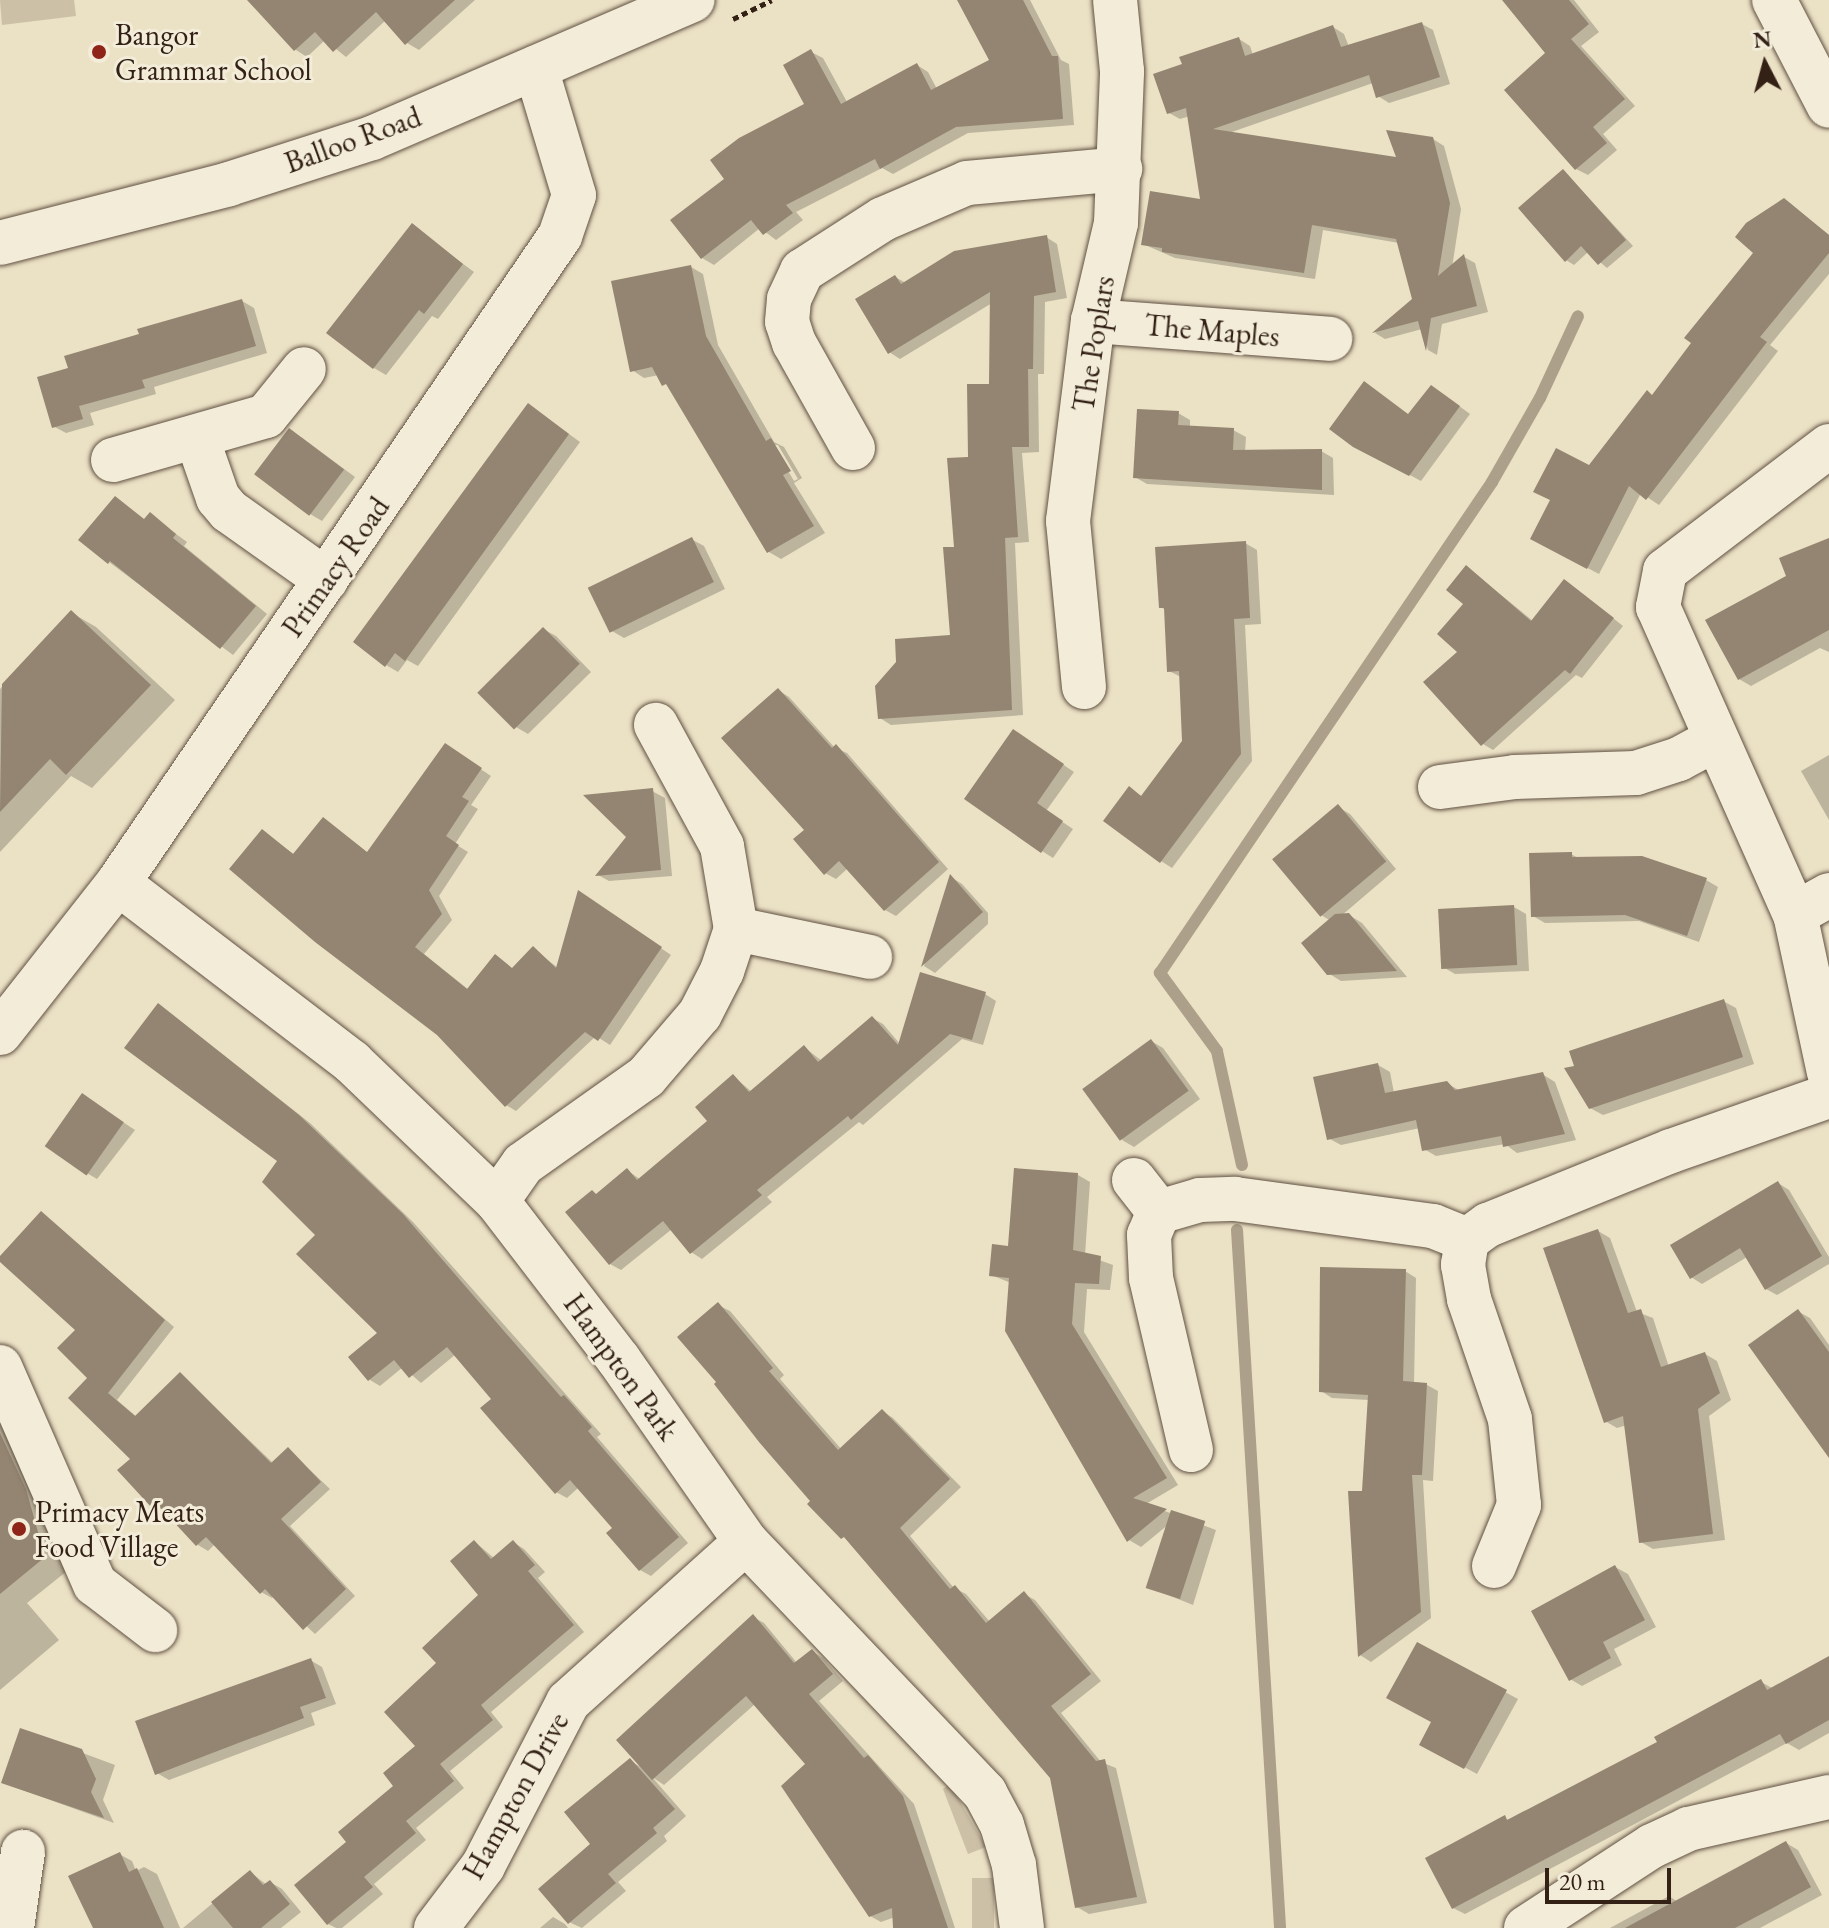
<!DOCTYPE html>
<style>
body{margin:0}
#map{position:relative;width:1829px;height:1928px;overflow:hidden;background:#ebe1c5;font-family:"EB Garamond",serif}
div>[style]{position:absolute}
.green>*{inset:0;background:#ccc0a7;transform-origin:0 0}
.shadow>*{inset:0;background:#0003}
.stream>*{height:12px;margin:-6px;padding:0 6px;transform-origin:6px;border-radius:6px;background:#aca08a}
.building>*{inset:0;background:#938571;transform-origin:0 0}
.path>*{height:5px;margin-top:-2.5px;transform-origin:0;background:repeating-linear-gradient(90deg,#332116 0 6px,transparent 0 10px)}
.roads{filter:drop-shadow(0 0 2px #615142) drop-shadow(0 0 2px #615142)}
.minor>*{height:44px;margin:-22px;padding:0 22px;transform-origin:22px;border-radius:22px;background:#f2ecd9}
.dots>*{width:22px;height:22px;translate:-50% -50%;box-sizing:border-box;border:4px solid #f2ecd9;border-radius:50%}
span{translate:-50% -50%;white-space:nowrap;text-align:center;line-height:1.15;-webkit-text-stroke:6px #f2ecd9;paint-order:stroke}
.poi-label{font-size:30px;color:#332116}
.left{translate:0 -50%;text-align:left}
.street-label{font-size:30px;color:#332116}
.north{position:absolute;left:1725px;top:24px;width:80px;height:80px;-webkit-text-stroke:6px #f2ecd9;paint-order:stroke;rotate:354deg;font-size:22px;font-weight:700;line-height:32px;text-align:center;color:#332116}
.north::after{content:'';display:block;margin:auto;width:28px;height:36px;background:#332116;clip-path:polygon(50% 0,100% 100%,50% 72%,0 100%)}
.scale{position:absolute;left:1545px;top:1868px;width:126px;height:36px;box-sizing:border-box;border:4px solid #332116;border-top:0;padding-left:10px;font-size:24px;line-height:28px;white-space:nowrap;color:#332116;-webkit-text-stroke:6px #f2ecd9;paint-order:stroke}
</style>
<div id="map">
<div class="green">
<i style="clip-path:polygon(0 0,74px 0,76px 16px,2px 25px)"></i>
<i style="clip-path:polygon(950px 1784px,986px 1847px,968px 1854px,943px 1789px)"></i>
<i style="left:994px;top:1878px;width:50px;height:22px;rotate:90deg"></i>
</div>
<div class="shadow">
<i style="clip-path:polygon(273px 0,475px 0,419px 50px,407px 43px,386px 20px,346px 57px,325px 40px,307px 57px,296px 50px,261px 12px)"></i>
<i style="clip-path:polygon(959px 0,1030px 0,1061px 60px,1069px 64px,1074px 125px,968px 133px,893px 174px,882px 168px,796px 212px,803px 220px,776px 240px,760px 228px,714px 265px,702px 258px,727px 179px,806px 104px,811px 52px,823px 58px,847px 102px,917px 65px,928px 72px,937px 89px,991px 61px)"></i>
<i style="clip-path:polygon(1505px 0,1574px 0,1599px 32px,1581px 46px,1635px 106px,1603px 134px,1617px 150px,1588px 175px,1576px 169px,1548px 53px)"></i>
<i style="clip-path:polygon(1422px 24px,1433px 30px,1450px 84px,1389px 103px,1378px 96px,1373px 83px,1229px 133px,1398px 160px,1433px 139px,1444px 146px,1461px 209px,1452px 268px,1464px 257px,1475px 263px,1488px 312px,1442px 324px,1437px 355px,1428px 350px,1422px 329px,1385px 339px,1375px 333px,1414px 300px,1399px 243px,1323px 230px,1315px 279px,1175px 258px,1143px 244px,1202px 202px,1190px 116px,1180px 119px,1169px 113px,1184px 66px,1239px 39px,1250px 46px,1253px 55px,1333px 27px,1344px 34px,1349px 47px)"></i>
<i style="clip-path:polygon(1564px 171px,1633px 246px,1607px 268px,1588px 252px,1574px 265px,1566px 260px)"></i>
<i style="clip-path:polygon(1784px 201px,1829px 235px,1829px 274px,1770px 345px,1778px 351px,1659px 505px,1641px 493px,1599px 574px,1544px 545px,1590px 468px,1653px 396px,1694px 343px,1756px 253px)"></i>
<i style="clip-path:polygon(412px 226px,474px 272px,438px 319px,432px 316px,386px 375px,374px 368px)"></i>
<i style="clip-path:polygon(1046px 237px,1057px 244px,1067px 298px,1045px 302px,1044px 374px,1038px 374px,1039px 452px,1022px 453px,1029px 542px,1015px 543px,1023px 715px,891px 725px,880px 718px,952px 637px,956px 548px,970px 458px,991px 386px,992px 303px,900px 359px,889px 352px,895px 277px,906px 283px)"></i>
<i style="clip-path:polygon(evenodd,691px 267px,703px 274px,718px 345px,774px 442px,784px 447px,802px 478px,794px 483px,825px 533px,781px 559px,769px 552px,672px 389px,659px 375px,644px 378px,632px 370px,691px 267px,773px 445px,778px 445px,798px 479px,794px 481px,773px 445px)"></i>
<i style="clip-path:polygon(242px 301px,254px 308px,267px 353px,154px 387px,156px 394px,90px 413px,94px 425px,66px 433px,53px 426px,71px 370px)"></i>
<i style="clip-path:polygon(1443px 394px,1470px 414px,1421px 481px,1367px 452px,1410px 415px)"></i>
<i style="clip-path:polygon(540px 413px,580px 442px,418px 666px,407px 660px,398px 672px,386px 665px)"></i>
<i style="clip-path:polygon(1178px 413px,1190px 420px,1190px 427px,1233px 430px,1246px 437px,1245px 452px,1321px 451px,1333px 458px,1334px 495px,1147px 484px,1135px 477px)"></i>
<i style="clip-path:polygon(301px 437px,355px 477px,322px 521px,310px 514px)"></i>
<i style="clip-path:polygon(150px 515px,187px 542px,184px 546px,267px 614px,233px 655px,109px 562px)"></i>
<i style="clip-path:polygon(691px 539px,704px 546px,725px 589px,624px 638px,612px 631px)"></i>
<i style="clip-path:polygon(1829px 540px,1829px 652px,1820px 648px,1751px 686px,1739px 679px,1788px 577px)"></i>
<i style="clip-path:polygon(1245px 543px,1257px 550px,1261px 624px,1245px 625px,1252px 761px,1172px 868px,1161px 861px,1130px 789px,1143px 797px,1184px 741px,1181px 677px,1169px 671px,1167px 611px,1161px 607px)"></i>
<i style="clip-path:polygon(1467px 567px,1533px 621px,1575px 588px,1623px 626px,1582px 678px,1576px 675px,1493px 750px,1483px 744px,1460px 652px)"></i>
<i style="clip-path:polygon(72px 613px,96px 627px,175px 700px,92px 788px,71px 776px,0 852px,0 689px)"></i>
<i style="clip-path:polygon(543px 629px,556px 636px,591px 672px,528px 734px,516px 727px)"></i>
<i style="clip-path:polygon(778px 690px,789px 697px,835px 748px,847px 753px,948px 869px,896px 916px,885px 910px,848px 868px,836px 879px,825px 873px,806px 830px)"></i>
<i style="clip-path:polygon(1024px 738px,1074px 772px,1046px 811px,1073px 829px,1053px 858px,1042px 851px)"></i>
<i style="clip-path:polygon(455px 752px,491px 776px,471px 805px,478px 809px,455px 844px,468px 852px,439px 896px,452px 920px,424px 954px,469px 990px,513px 969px,534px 949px,558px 968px,589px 899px,671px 955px,610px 1045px,596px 1036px,516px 1111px,506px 1105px,262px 831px,295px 855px,324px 819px,369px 854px)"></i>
<i style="clip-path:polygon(1829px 755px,1829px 820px,1801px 771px)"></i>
<i style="clip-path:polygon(652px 791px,665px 798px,672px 876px,609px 881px,598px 875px,629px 837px)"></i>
<i style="clip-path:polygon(1338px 807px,1350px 814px,1396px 869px,1341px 916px,1349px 915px,1362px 923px,1407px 977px,1341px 981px,1328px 973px,1331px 921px,1321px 915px)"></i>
<i style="clip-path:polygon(1571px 854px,1580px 859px,1706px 880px,1718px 887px,1699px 942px,1639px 921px,1545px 923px,1533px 916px)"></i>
<i style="clip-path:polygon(951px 877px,962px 884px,988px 913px,988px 924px,935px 973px,924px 966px)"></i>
<i style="clip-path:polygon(1514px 907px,1526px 914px,1529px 971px,1455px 974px,1443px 967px)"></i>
<i style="clip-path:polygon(985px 994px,996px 1001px,983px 1045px,962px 1039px,863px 1125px,859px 1122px,767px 1197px,772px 1202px,702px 1259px,691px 1252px,672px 1229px,621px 1270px,610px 1264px,597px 1195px,627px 1170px,641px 1180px,710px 1121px,733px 1076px,752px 1092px,804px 1047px,822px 1061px,872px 1018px,883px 1024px,900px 1044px)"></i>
<i style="clip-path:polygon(1723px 1001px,1736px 1008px,1754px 1064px,1603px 1115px,1590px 1108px)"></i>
<i style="clip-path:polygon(169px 1012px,310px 1123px,413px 1222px,601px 1434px,597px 1437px,688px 1543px,651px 1576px,640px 1570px,615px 1528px,579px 1487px,567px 1498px,556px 1492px,494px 1399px,456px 1354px,421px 1383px,403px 1367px,380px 1386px,370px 1380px,380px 1333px,318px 1235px,279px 1161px)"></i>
<i style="clip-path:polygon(1151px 1041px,1163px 1048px,1200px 1099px,1134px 1147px,1122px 1140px)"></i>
<i style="clip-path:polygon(1378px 1065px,1390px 1072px,1394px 1093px,1446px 1083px,1459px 1090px,1542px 1074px,1555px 1082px,1576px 1140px,1517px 1153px,1505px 1144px,1436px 1156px,1424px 1149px,1420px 1128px,1341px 1145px,1328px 1138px)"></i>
<i style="clip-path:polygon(94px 1103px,135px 1130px,97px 1179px,85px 1172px)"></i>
<i style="clip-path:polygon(1016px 1170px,1078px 1175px,1090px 1182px,1085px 1255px,1113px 1265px,1110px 1290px,1087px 1289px,1084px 1332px,1178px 1485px,1146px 1504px,1216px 1530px,1193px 1605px,1148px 1587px,1169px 1524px,1141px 1547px,1129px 1540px,1011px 1283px,991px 1275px,1010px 1248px)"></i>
<i style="clip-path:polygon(1778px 1183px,1789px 1190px,1829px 1257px,1829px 1264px,1777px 1295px,1766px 1289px,1747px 1257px,1702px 1284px,1691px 1277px)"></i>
<i style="clip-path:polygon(41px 1213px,174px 1327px,117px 1400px,137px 1417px,180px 1374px,274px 1464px,289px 1450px,330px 1489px,290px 1526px,355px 1596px,315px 1634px,274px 1596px,272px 1598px,261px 1592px,215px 1544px,208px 1551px,198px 1545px,167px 1511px,155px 1507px,90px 1378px,78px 1329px,0 1260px)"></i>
<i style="clip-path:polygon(1598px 1231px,1610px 1238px,1637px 1312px,1653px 1318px,1669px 1367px,1705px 1354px,1717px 1361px,1731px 1400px,1709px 1416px,1725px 1540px,1653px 1549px,1641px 1542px,1627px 1425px,1617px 1428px,1605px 1421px)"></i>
<i style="clip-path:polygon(1405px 1271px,1416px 1278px,1414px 1384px,1427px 1385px,1438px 1391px,1433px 1481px,1423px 1480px,1431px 1618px,1371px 1662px,1360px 1655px,1350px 1493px,1364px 1492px,1369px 1400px,1332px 1398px,1321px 1391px)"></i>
<i style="clip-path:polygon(718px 1305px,730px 1311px,784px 1375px,780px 1379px,842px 1450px,882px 1411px,893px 1418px,961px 1487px,910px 1536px,954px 1588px,966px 1594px,990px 1622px,1024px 1594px,1035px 1600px,1101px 1681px,1061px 1713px,1101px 1762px,1116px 1768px,1147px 1903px,1089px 1914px,1077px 1907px,1052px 1777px,813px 1501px)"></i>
<i style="clip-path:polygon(1799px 1312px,1810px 1318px,1829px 1345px,1829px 1455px)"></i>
<i style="clip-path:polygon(0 1414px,67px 1571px,27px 1603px,59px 1640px,0 1690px)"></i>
<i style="clip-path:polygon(475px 1542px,494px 1558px,513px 1542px,524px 1549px,545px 1572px,538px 1578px,584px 1632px,491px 1712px,503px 1727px,450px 1771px,464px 1788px,416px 1828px,426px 1840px,374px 1884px,383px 1894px,342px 1928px,336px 1928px,328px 1924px,349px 1843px,395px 1786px,418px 1746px,438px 1663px,481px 1595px)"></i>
<i style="clip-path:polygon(1615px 1567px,1628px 1574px,1656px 1627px,1614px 1649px,1622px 1665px,1582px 1686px,1570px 1679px)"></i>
<i style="clip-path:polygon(753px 1617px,764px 1623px,797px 1663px,812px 1651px,823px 1658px,843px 1681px,819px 1701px,914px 1804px,955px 1928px,895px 1928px,895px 1917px,881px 1922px,870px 1916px,808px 1765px,755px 1704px,664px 1785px,652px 1777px,686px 1816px,664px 1836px,667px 1841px,618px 1882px,626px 1891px,582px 1928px,569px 1922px,593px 1845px,630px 1761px,643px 1768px)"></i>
<i style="clip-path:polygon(1418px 1645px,1518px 1699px,1477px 1774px,1422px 1744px,1434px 1722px)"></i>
<i style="clip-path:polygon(1829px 1658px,1829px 1733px,1799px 1750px,1787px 1743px,1465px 1914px,1453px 1908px,1505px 1818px,1510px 1821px,1659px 1742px,1761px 1682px,1774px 1689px)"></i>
<i style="clip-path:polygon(310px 1660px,322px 1667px,336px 1704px,311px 1713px,315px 1725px,169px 1780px,157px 1773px)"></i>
<i style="clip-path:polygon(21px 1730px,115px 1765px,103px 1800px,114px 1823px,3px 1783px)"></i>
<i style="clip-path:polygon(1786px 1843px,1798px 1850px,1822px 1895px,1760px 1928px,1610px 1928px,1669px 1896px,1678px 1902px)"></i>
<i style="clip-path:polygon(119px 1854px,132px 1861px,136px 1871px,144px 1867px,157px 1874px,180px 1928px,102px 1928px)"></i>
<i style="clip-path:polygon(250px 1872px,267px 1885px,270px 1882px,282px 1889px,301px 1912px,281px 1928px,183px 1928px)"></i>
<i style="clip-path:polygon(553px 1917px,565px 1924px,568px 1928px,540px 1928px)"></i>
</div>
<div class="stream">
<i style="left:1242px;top:1165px;width:117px;rotate:-102.4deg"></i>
<i style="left:1217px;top:1051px;width:97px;rotate:-126.2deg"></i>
<i style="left:1160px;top:973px;width:593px;rotate:-55.93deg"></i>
<i style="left:1492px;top:482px;width:97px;rotate:-60.3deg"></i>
<i style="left:1540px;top:398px;width:90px;rotate:-65.1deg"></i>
<i style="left:1237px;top:1230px;width:699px;rotate:86.47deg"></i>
</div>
<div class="building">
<i style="clip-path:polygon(247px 0,455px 0,405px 45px,376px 12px,333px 52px,315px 32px,294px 51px)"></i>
<i style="clip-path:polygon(957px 0,1023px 0,1052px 56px,1058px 56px,1063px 119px,956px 127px,880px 169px,875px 159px,786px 205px,793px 213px,763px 235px,751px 220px,701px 259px,670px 220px,724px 179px,710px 160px,739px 138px,804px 104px,783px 65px,811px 49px,841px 104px,917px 63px,931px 90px,989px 60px)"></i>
<i style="clip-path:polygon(1502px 0,1569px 0,1589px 24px,1571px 39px,1625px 99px,1593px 127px,1607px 143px,1575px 170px,1504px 90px,1545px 53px)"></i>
<i style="clip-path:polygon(1422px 22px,1440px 77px,1376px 98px,1369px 75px,1213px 129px,1396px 157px,1386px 130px,1433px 137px,1450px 203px,1438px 276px,1464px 254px,1477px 306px,1431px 318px,1426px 351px,1418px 321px,1372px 333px,1412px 299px,1396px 239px,1312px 225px,1304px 273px,1162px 252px,1162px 248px,1141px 245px,1150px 191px,1200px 199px,1186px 108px,1167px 114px,1153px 74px,1182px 64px,1179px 57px,1239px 37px,1245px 56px,1333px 25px,1341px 47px)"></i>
<i style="clip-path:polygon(1563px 169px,1626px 240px,1598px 265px,1581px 246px,1565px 262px,1518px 208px)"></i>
<i style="clip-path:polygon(1784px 198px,1829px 235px,1829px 253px,1760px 337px,1767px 342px,1646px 500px,1629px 486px,1587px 569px,1530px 539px,1550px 500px,1533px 492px,1556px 448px,1589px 465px,1647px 390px,1652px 395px,1691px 343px,1684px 338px,1753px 253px,1735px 237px,1746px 223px)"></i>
<i style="clip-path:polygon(412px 223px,463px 264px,424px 314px,419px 310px,373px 369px,326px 333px)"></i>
<i style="clip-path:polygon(1047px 235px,1056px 292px,1034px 296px,1033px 369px,1028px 369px,1029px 447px,1012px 447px,1018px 537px,1005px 538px,1012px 710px,878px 719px,875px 686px,896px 662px,895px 639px,950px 635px,943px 547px,954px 547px,947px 458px,968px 457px,967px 384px,989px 384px,990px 292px,888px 354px,855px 299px,895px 275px,901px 284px,954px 251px)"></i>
<i style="clip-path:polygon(691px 265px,706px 336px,766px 441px,771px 438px,791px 471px,783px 475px,814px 526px,767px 553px,666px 384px,662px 386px,652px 367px,630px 372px,611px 281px)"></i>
<i style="clip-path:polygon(242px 299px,256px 346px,142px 380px,145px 388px,79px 406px,83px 419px,52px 428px,37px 377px,68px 368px,64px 356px,139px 334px,137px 329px)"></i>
<i style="clip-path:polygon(1364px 381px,1408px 414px,1431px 385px,1460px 406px,1409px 476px,1353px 447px,1329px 429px)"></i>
<i style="clip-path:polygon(528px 403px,569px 434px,405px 661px,395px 653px,385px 667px,353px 642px)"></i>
<i style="clip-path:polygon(1137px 409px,1179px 411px,1178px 425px,1234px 428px,1233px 450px,1322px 449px,1322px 490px,1133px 478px)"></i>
<i style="left:289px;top:428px;width:69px;height:58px;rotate:37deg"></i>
<i style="clip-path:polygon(115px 496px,144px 519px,150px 512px,176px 534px,173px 538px,256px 606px,220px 649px,110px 561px,108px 564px,78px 540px)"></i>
<i style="left:692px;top:537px;width:50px;height:116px;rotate:64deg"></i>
<i style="clip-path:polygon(1829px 538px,1829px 630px,1738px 680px,1705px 620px,1786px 576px,1779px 558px)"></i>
<i style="clip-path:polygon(1246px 541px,1250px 618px,1234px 619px,1241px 754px,1160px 863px,1103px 821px,1129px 786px,1141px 796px,1182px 741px,1179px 671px,1167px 672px,1164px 608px,1159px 608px,1155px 547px)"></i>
<i style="clip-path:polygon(1466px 565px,1531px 621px,1564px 579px,1614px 618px,1570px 674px,1565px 670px,1481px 746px,1423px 682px,1457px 652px,1437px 634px,1463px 604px,1446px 590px)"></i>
<i style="clip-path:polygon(71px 610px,151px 685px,66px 775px,50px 759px,0 812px,2px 684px)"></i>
<i style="left:543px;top:627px;width:52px;height:93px;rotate:45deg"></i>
<i style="clip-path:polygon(778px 688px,832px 748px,836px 744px,939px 862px,884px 911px,839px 861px,824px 875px,793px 839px,804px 830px,721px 738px)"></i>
<i style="clip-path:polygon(1013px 729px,1064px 764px,1037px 803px,1063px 821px,1041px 853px,964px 799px)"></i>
<i style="clip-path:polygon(445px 743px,482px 768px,462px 797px,469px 801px,446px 836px,459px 845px,429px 890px,442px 914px,415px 947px,467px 989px,495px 954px,512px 968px,533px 946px,556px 968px,578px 890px,662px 947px,598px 1041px,585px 1032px,505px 1107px,437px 1035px,315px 942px,229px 869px,262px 829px,293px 854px,323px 817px,367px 852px)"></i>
<i style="clip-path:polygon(653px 788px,661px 870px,595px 876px,626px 837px,583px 795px)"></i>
<i style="left:1338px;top:804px;width:75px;height:86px;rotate:50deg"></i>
<i style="clip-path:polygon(1572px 852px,1572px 857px,1642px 856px,1707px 878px,1687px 936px,1625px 915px,1531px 917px,1529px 853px)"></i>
<i style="clip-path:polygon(950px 874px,983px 912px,921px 967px)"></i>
<i style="left:1514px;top:905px;width:60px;height:76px;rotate:87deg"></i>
<i style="clip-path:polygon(1349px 913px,1397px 971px,1327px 975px,1301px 943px,1335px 914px)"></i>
<i style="clip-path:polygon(920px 972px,986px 992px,972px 1040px,950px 1034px,851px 1120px,848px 1116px,757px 1190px,762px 1195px,690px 1254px,663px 1221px,609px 1265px,565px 1212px,592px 1190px,596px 1194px,627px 1168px,637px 1180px,707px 1121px,695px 1107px,733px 1074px,749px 1092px,804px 1045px,818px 1062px,872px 1016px,898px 1045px)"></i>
<i style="clip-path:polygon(1724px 999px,1743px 1057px,1589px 1109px,1564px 1068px,1574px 1066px,1569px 1051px)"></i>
<i style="clip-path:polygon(158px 1003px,299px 1115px,403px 1214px,561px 1397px,564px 1395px,592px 1427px,588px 1431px,679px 1537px,639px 1571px,606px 1533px,612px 1528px,570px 1480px,555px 1494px,480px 1408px,491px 1399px,447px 1347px,409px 1378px,394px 1360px,368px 1381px,348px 1357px,377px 1333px,296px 1254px,315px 1235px,262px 1182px,277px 1161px,124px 1048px)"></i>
<i style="left:1151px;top:1039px;width:64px;height:85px;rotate:54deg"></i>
<i style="clip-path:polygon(1378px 1063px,1385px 1093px,1447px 1081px,1455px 1090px,1543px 1072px,1565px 1134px,1503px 1147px,1501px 1136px,1422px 1151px,1416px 1120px,1327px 1140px,1313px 1077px)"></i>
<i style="left:82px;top:1093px;width:51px;height:65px;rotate:35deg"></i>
<i style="clip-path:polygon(1014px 1168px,1078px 1173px,1073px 1250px,1101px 1256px,1099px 1284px,1075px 1283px,1072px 1324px,1167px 1478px,1133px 1498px,1167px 1509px,1127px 1542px,1005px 1331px,1009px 1278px,989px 1276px,992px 1244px,1008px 1246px)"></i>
<i style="clip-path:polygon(1778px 1181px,1822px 1256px,1765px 1290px,1740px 1248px,1690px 1279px,1670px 1245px)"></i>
<i style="clip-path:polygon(41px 1211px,165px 1320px,108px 1393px,135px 1416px,180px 1372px,271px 1463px,288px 1447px,321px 1482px,281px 1519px,346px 1589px,303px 1630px,265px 1589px,260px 1594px,206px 1537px,196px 1546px,158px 1505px,153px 1509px,117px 1470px,130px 1459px,68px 1398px,87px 1378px,57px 1348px,75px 1330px,0 1262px,0 1256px)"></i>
<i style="clip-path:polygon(1598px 1229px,1628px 1313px,1641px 1309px,1661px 1367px,1705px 1352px,1720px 1393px,1698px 1409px,1713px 1534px,1639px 1543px,1623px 1416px,1604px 1423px,1543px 1248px)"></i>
<i style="clip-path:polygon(1320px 1267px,1406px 1269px,1403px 1381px,1427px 1383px,1422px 1475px,1412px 1475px,1421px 1612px,1358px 1657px,1348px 1491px,1362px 1491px,1368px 1395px,1319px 1392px)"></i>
<i style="clip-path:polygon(718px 1302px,773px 1368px,769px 1371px,838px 1450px,882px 1409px,950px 1479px,900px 1528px,950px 1589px,955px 1585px,986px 1623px,1024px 1591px,1091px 1674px,1051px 1706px,1096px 1761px,1105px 1759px,1137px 1897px,1075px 1908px,1050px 1778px,844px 1537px,841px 1539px,807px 1504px,810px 1501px,759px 1442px,714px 1384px,716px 1382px,677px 1337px)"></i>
<i style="clip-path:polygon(1798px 1309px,1829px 1352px,1829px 1458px,1748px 1345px)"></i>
<i style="clip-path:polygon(0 1433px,26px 1489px,45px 1557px,0 1594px)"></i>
<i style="left:1171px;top:1510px;width:36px;height:82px;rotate:18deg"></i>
<i style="clip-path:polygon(474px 1540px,491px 1559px,513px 1540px,535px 1565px,528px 1571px,574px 1625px,481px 1705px,493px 1720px,440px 1764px,454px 1781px,406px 1821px,416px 1833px,364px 1877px,373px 1887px,327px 1925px,294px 1885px,346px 1842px,338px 1832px,393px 1786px,383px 1773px,415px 1746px,384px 1712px,436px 1663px,422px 1648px,478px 1595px,450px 1561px)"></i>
<i style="clip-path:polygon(1615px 1565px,1645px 1620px,1603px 1642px,1611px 1658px,1569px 1681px,1531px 1611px)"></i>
<i style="clip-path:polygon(753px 1614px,794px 1663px,812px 1649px,833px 1674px,809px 1694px,864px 1758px,868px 1755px,903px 1796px,948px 1928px,893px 1928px,892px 1908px,869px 1917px,781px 1786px,805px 1764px,746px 1696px,652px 1780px,616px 1740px)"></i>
<i style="clip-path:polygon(1417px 1642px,1507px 1690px,1464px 1769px,1419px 1745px,1431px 1722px,1386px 1698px)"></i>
<i style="clip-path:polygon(1829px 1656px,1829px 1720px,1786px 1744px,1780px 1734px,1452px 1909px,1425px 1858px,1505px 1815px,1507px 1820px,1657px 1742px,1654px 1737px,1761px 1679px,1767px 1690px)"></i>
<i style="clip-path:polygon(311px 1658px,326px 1698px,300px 1707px,304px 1718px,155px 1775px,135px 1721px)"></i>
<i style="clip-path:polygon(20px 1728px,82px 1749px,96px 1779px,91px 1792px,104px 1818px,1px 1783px)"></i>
<i style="clip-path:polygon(630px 1758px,675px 1809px,653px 1828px,657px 1833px,608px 1874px,616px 1883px,568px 1924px,538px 1889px,590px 1844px,564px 1812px)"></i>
<i style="clip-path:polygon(1786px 1841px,1811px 1887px,1769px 1910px,1735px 1928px,1625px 1928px)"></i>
<i style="clip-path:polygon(120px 1852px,129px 1872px,137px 1868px,164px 1928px,93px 1928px,68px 1876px)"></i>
<i style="clip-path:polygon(250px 1870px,263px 1885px,270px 1880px,290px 1904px,261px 1928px,233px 1928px,211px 1902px)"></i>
</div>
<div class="path">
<i style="left:733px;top:19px;width:43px;rotate:-26deg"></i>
</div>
<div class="roads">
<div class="minor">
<i style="left:1774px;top:0;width:119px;rotate:62.6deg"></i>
<i style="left:0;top:243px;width:236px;rotate:-14.4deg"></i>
<i style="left:229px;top:184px;width:150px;rotate:-17.8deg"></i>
<i style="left:372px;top:138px;width:349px;rotate:-23.3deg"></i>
<i style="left:1093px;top:321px;width:238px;rotate:4.3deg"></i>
<i style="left:197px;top:438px;width:64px;rotate:70.7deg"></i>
<i style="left:218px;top:498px;width:17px;rotate:50deg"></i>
<i style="left:229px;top:511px;width:119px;rotate:35.4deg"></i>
<i style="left:1829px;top:446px;width:206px;rotate:142.7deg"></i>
<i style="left:1665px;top:571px;width:37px;rotate:101deg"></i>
<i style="left:1658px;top:607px;width:336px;rotate:66deg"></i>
<i style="left:1795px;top:914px;width:162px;rotate:77.9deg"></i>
<i style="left:853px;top:448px;width:120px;rotate:-119.3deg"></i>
<i style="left:794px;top:343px;width:22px;rotate:-108deg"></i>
<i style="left:787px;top:322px;width:23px;rotate:-85deg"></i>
<i style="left:789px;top:299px;width:31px;rotate:-65deg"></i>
<i style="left:802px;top:271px;width:96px;rotate:-32.7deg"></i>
<i style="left:883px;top:219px;width:91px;rotate:-23.2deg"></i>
<i style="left:967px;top:183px;width:154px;rotate:-5.2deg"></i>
<i style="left:113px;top:460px;width:159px;rotate:-16deg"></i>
<i style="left:266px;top:416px;width:60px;rotate:-51deg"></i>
<i style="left:1084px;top:687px;width:167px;rotate:-95.5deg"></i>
<i style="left:1068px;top:521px;width:202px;rotate:-82.9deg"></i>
<i style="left:1093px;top:321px;width:101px;rotate:-76.8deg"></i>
<i style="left:1116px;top:223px;width:152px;rotate:-87.7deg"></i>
<i style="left:1122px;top:71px;width:71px;rotate:-95.6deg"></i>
<i style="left:1440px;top:787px;width:76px;rotate:-7.6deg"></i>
<i style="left:1515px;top:777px;width:121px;rotate:-1.9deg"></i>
<i style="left:1636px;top:773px;width:45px;rotate:-18deg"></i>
<i style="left:1679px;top:759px;width:42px;rotate:-28.4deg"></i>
<i style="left:118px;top:883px;width:295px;rotate:37.4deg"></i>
<i style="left:352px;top:1062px;width:201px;rotate:43.8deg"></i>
<i style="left:497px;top:1201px;width:200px;rotate:52.5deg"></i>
<i style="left:619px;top:1360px;width:222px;rotate:55.1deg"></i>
<i style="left:746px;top:1542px;width:347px;rotate:46.4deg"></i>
<i style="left:985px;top:1793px;width:36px;rotate:62deg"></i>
<i style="left:1002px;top:1825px;width:42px;rotate:73.3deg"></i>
<i style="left:1014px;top:1865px;width:64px;rotate:82.8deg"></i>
<i style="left:1795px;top:914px;width:39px;rotate:-29deg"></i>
<i style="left:736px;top:929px;width:137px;rotate:11.8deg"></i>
<i style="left:0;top:1033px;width:191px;rotate:-51.8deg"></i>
<i style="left:118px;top:883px;width:784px;rotate:-55.66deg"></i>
<i style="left:560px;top:236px;width:43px;rotate:-71.1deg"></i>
<i style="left:574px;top:195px;width:133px;rotate:-106.7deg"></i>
<i style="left:1134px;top:1180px;width:41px;rotate:52deg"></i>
<i style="left:497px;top:1201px;width:45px;rotate:-54.9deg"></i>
<i style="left:523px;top:1164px;width:151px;rotate:-35.3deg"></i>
<i style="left:646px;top:1077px;width:83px;rotate:-49.4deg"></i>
<i style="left:700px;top:1014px;width:48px;rotate:-62.9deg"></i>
<i style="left:722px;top:971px;width:44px;rotate:-71.6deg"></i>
<i style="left:736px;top:929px;width:84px;rotate:-99.6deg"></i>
<i style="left:722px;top:846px;width:138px;rotate:-118.6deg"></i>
<i style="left:0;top:1367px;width:237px;rotate:66.4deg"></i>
<i style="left:95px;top:1584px;width:76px;rotate:37.5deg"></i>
<i style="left:1191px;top:1450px;width:177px;rotate:-103.1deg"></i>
<i style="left:1151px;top:1278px;width:43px;rotate:-92.7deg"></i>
<i style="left:1149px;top:1235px;width:25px;rotate:-67deg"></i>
<i style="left:1159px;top:1212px;width:43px;rotate:-16.3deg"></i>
<i style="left:1200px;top:1200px;width:35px;rotate:-2deg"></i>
<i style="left:1235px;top:1199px;width:200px;rotate:7.8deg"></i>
<i style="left:1433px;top:1226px;width:37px;rotate:22deg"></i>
<i style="left:1494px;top:1566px;width:66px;rotate:-67.7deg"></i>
<i style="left:1519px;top:1505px;width:86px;rotate:-96deg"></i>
<i style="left:1510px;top:1419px;width:127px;rotate:-108.9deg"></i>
<i style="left:1469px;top:1299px;width:35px;rotate:-100deg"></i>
<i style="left:1463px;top:1265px;width:25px;rotate:-81deg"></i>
<i style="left:1467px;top:1240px;width:26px;rotate:-36deg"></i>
<i style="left:1488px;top:1225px;width:197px;rotate:-22deg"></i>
<i style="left:1671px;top:1151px;width:167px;rotate:-19.2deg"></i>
<i style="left:12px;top:1928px;width:77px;rotate:-81.8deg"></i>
<i style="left:436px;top:1928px;width:78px;rotate:-52.8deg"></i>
<i style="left:483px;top:1866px;width:185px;rotate:-62.6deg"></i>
<i style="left:568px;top:1702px;width:239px;rotate:-42deg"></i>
<i style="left:1526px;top:1928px;width:150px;rotate:-33.1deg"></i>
<i style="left:1652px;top:1846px;width:40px;rotate:-25deg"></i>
<i style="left:1688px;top:1829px;width:145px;rotate:-12.8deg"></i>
</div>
</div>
<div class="dots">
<i style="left:99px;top:52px;background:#8f2418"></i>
<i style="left:19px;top:1529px;background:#8f2418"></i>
</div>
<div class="poi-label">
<span class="left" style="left:115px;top:52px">Bangor<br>Grammar School</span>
<span class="left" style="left:35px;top:1529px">Primacy Meats<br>Food Village</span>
</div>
<div class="street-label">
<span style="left:353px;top:140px;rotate:-20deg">Balloo Road</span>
<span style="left:1212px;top:331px;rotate:5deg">The Maples</span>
<span style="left:1094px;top:344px;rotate:-81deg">The Poplars</span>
<span style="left:336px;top:567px;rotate:-55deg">Primacy Road</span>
<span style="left:621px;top:1367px;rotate:54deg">Hampton Park</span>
<span style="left:516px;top:1796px;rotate:-61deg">Hampton Drive</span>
</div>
<div class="north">N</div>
<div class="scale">20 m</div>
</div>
